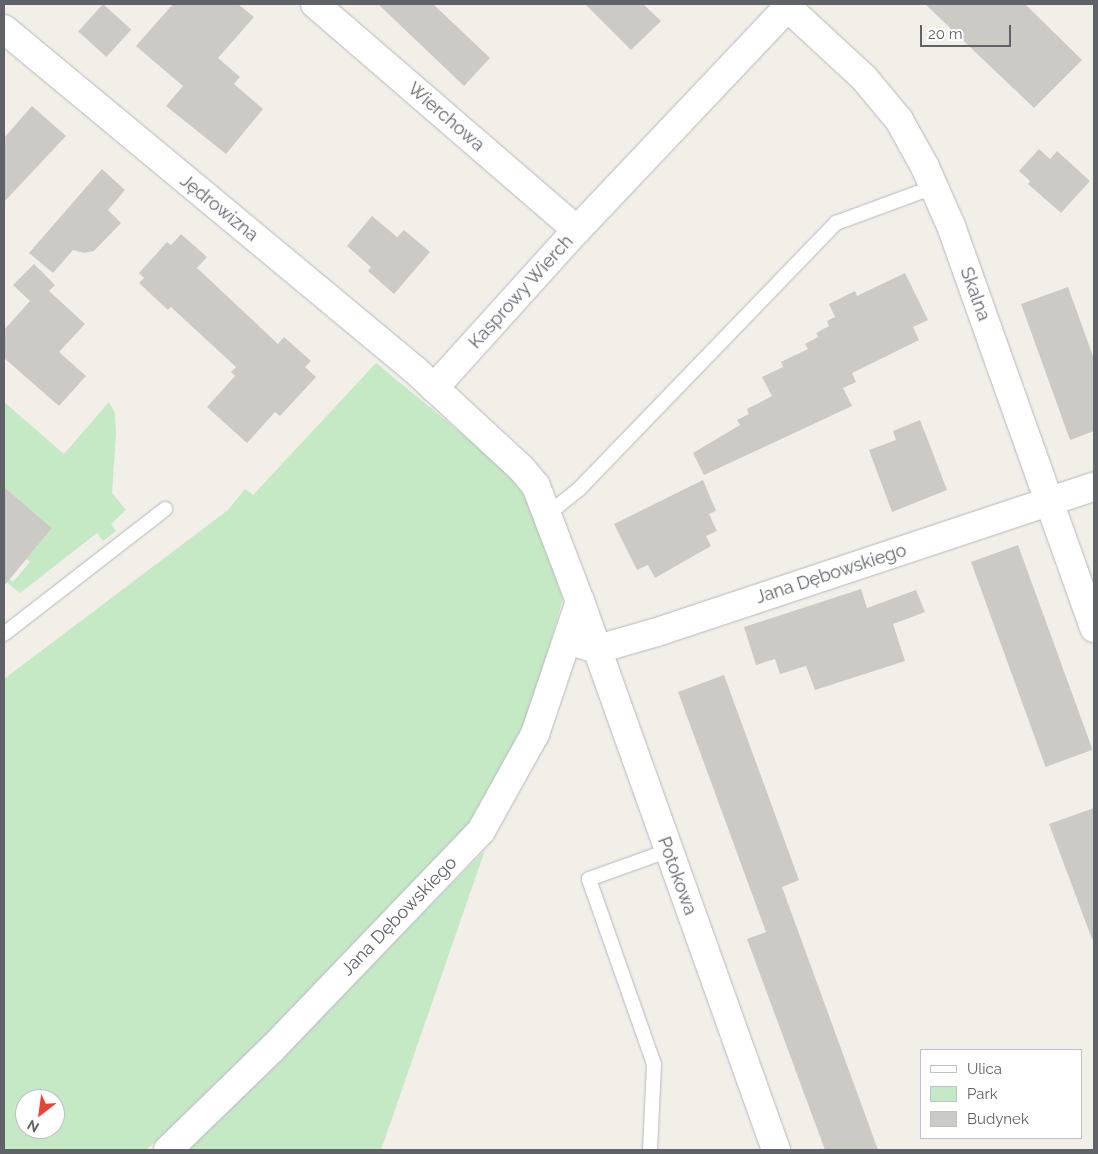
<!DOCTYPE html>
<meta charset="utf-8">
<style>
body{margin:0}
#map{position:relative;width:1098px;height:1154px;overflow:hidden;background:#f1efe8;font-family:Raleway,sans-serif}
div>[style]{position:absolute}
.green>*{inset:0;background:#c5e8c5}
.building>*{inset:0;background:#cccac5;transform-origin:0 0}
.roads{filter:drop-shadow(0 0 1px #b5b8bc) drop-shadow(0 0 1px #b5b8bc)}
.lane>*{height:14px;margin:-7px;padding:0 7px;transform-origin:7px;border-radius:7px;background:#fff}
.street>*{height:28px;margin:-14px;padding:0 14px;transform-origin:14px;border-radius:14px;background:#fff}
span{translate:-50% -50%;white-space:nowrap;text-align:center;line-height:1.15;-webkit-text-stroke:4px #fff;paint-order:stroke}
.street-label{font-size:18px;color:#5f6368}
.frame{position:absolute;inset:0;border:5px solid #5f6368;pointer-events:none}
.legend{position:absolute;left:920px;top:1049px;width:162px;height:90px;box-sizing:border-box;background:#fff;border:1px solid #bfc1c3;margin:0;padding:6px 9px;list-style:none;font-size:15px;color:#5f6368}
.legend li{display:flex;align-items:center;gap:10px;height:25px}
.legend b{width:25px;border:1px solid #bfc1c3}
.north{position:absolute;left:15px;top:1089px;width:50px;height:50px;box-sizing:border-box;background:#fff;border:1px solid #bfc1c3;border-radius:50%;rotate:210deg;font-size:14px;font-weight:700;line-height:20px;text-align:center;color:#5f6368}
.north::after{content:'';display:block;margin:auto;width:18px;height:22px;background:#ea4335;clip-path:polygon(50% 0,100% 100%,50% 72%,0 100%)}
.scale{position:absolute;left:920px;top:25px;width:91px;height:22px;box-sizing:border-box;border:2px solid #5f6368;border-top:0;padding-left:6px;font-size:15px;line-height:18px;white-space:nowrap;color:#5f6368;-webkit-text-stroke:4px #fff;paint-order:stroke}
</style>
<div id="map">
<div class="green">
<i style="clip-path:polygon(evenodd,376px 363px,489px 456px,516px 482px,531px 509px,563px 599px,524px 733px,480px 814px,429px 870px,190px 1112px,146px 1150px,4px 1150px,4px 679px,228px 510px,245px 489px,253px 495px,376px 363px,25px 1099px,55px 1099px,55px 1129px,25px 1129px,25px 1099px)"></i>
<i style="clip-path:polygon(4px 402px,64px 454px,109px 402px,115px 413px,116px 434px,112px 493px,126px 510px,111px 524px,116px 531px,103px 541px,97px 533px,20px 593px,4px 580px,4px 574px,13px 582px,30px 562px,26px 559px,52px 528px,4px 487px)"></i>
<i style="clip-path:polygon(485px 850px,381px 1150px,184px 1150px,210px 1127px)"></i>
</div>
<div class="building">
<i style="left:103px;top:4px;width:38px;height:37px;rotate:42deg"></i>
<i style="clip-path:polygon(173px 4px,238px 4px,254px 17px,218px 58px,240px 77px,234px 84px,263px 109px,226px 154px,166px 106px,183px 86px,136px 46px)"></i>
<i style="clip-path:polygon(378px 4px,433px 4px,490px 58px,464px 86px)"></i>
<i style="clip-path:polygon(585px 4px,643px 4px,661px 21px,631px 50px)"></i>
<i style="clip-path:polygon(925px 4px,1025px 4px,1082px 60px,1034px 108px)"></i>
<i style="clip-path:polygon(32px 106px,66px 136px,4px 202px,4px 138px)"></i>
<i style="clip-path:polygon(1039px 149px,1050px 159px,1057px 151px,1090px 181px,1061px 213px,1028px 184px,1030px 181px,1019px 171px)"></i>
<i style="clip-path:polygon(102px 169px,125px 190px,108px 210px,121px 223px,94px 251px,84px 253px,73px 250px,53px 273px,29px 253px)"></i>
<i style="clip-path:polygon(372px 216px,397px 237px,404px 230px,430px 252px,394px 294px,368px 271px,371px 267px,347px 246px)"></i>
<i style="clip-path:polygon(181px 234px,207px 257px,197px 268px,278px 344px,284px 337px,311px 361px,305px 367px,316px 377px,280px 416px,275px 412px,247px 443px,207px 407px,235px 376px,231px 372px,236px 367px,171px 307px,168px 310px,139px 283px,144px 278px,139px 273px,167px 242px,171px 245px)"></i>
<i style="clip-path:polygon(34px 264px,55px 285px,49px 291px,85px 324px,59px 352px,86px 376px,59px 406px,4px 358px,4px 330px,30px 301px,13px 285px)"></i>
<i style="clip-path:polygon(905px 273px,928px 320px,913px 327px,919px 340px,852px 373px,856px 382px,843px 388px,852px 406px,704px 475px,693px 453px,740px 425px,737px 420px,749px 414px,747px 409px,772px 396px,762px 377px,783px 367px,781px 362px,808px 349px,805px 344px,818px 337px,816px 333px,829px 326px,827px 321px,835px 317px,829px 304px,855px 291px,857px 296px)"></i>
<i style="clip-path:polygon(1068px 287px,1094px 359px,1094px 431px,1070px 440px,1021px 304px)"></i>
<i style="clip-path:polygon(920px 420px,947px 490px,892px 512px,869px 450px,896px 440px,893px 431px)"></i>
<i style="clip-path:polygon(703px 480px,716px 511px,709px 514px,717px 531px,706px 536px,711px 546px,655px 578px,648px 565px,637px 570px,614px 524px)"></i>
<i style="clip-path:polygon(4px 487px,52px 528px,4px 586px)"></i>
<i style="left:1018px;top:545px;width:218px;height:50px;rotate:70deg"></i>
<i style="clip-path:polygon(861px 589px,867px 608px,916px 590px,925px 612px,893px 624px,905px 661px,815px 690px,806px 666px,780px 674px,775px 659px,756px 665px,744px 627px)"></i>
<i style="clip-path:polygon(724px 675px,799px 880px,782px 887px,878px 1150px,825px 1150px,747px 939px,766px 932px,678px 692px)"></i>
<i style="clip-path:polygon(1094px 808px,1094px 938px,1092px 939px,1049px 824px)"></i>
</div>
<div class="roads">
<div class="lane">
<i style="left:547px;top:515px;width:41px;rotate:-39.1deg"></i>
<i style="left:579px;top:489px;width:370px;rotate:-46deg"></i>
<i style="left:836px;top:223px;width:104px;rotate:-20.2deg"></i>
<i style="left:4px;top:634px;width:204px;rotate:-37.8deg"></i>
<i style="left:650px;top:1150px;width:86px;rotate:-87.3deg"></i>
<i style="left:654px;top:1064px;width:196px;rotate:-109.4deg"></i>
<i style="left:589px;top:879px;width:83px;rotate:-19.7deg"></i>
</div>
<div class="street">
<i style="left:315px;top:4px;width:346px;rotate:40.8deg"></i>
<i style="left:784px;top:4px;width:109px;rotate:42.8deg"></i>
<i style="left:864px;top:78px;width:55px;rotate:50.2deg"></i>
<i style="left:899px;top:120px;width:54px;rotate:61deg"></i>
<i style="left:925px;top:167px;width:64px;rotate:66.2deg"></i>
<i style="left:951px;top:226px;width:427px;rotate:70.4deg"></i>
<i style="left:4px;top:29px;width:534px;rotate:39.68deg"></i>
<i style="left:415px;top:370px;width:144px;rotate:42.8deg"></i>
<i style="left:521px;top:468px;width:23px;rotate:50deg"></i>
<i style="left:536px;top:486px;width:123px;rotate:69.1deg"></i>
<i style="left:580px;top:601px;width:583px;rotate:70.35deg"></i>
<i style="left:434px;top:388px;width:213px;rotate:-47.9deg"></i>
<i style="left:577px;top:230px;width:311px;rotate:-46.6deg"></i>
<i style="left:580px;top:644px;width:19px;rotate:16deg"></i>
<i style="left:598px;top:649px;width:61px;rotate:-16.1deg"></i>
<i style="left:657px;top:632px;width:460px;rotate:-18.4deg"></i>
<i style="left:168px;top:1150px;width:145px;rotate:-44.2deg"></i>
<i style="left:272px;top:1049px;width:302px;rotate:-46.2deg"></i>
<i style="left:481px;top:831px;width:111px;rotate:-60.9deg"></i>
<i style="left:535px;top:734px;width:140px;rotate:-71.3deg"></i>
</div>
</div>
<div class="street-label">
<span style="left:446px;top:117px;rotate:41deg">Wierchowa</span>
<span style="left:219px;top:208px;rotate:39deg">Jędrowizna</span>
<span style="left:521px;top:292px;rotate:-48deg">Kasprowy Wierch</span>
<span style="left:975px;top:294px;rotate:70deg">Skalna</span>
<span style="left:831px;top:574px;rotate:-18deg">Jana Dębowskiego</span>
<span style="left:677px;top:876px;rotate:70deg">Potokowa</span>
<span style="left:399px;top:916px;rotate:-46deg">Jana Dębowskiego</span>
</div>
<div class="frame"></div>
<ul class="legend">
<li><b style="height:6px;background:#fff"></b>Ulica</li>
<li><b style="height:14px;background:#c5e8c5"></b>Park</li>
<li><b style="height:14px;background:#cccac5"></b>Budynek</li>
</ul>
<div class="north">N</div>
<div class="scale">20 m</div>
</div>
